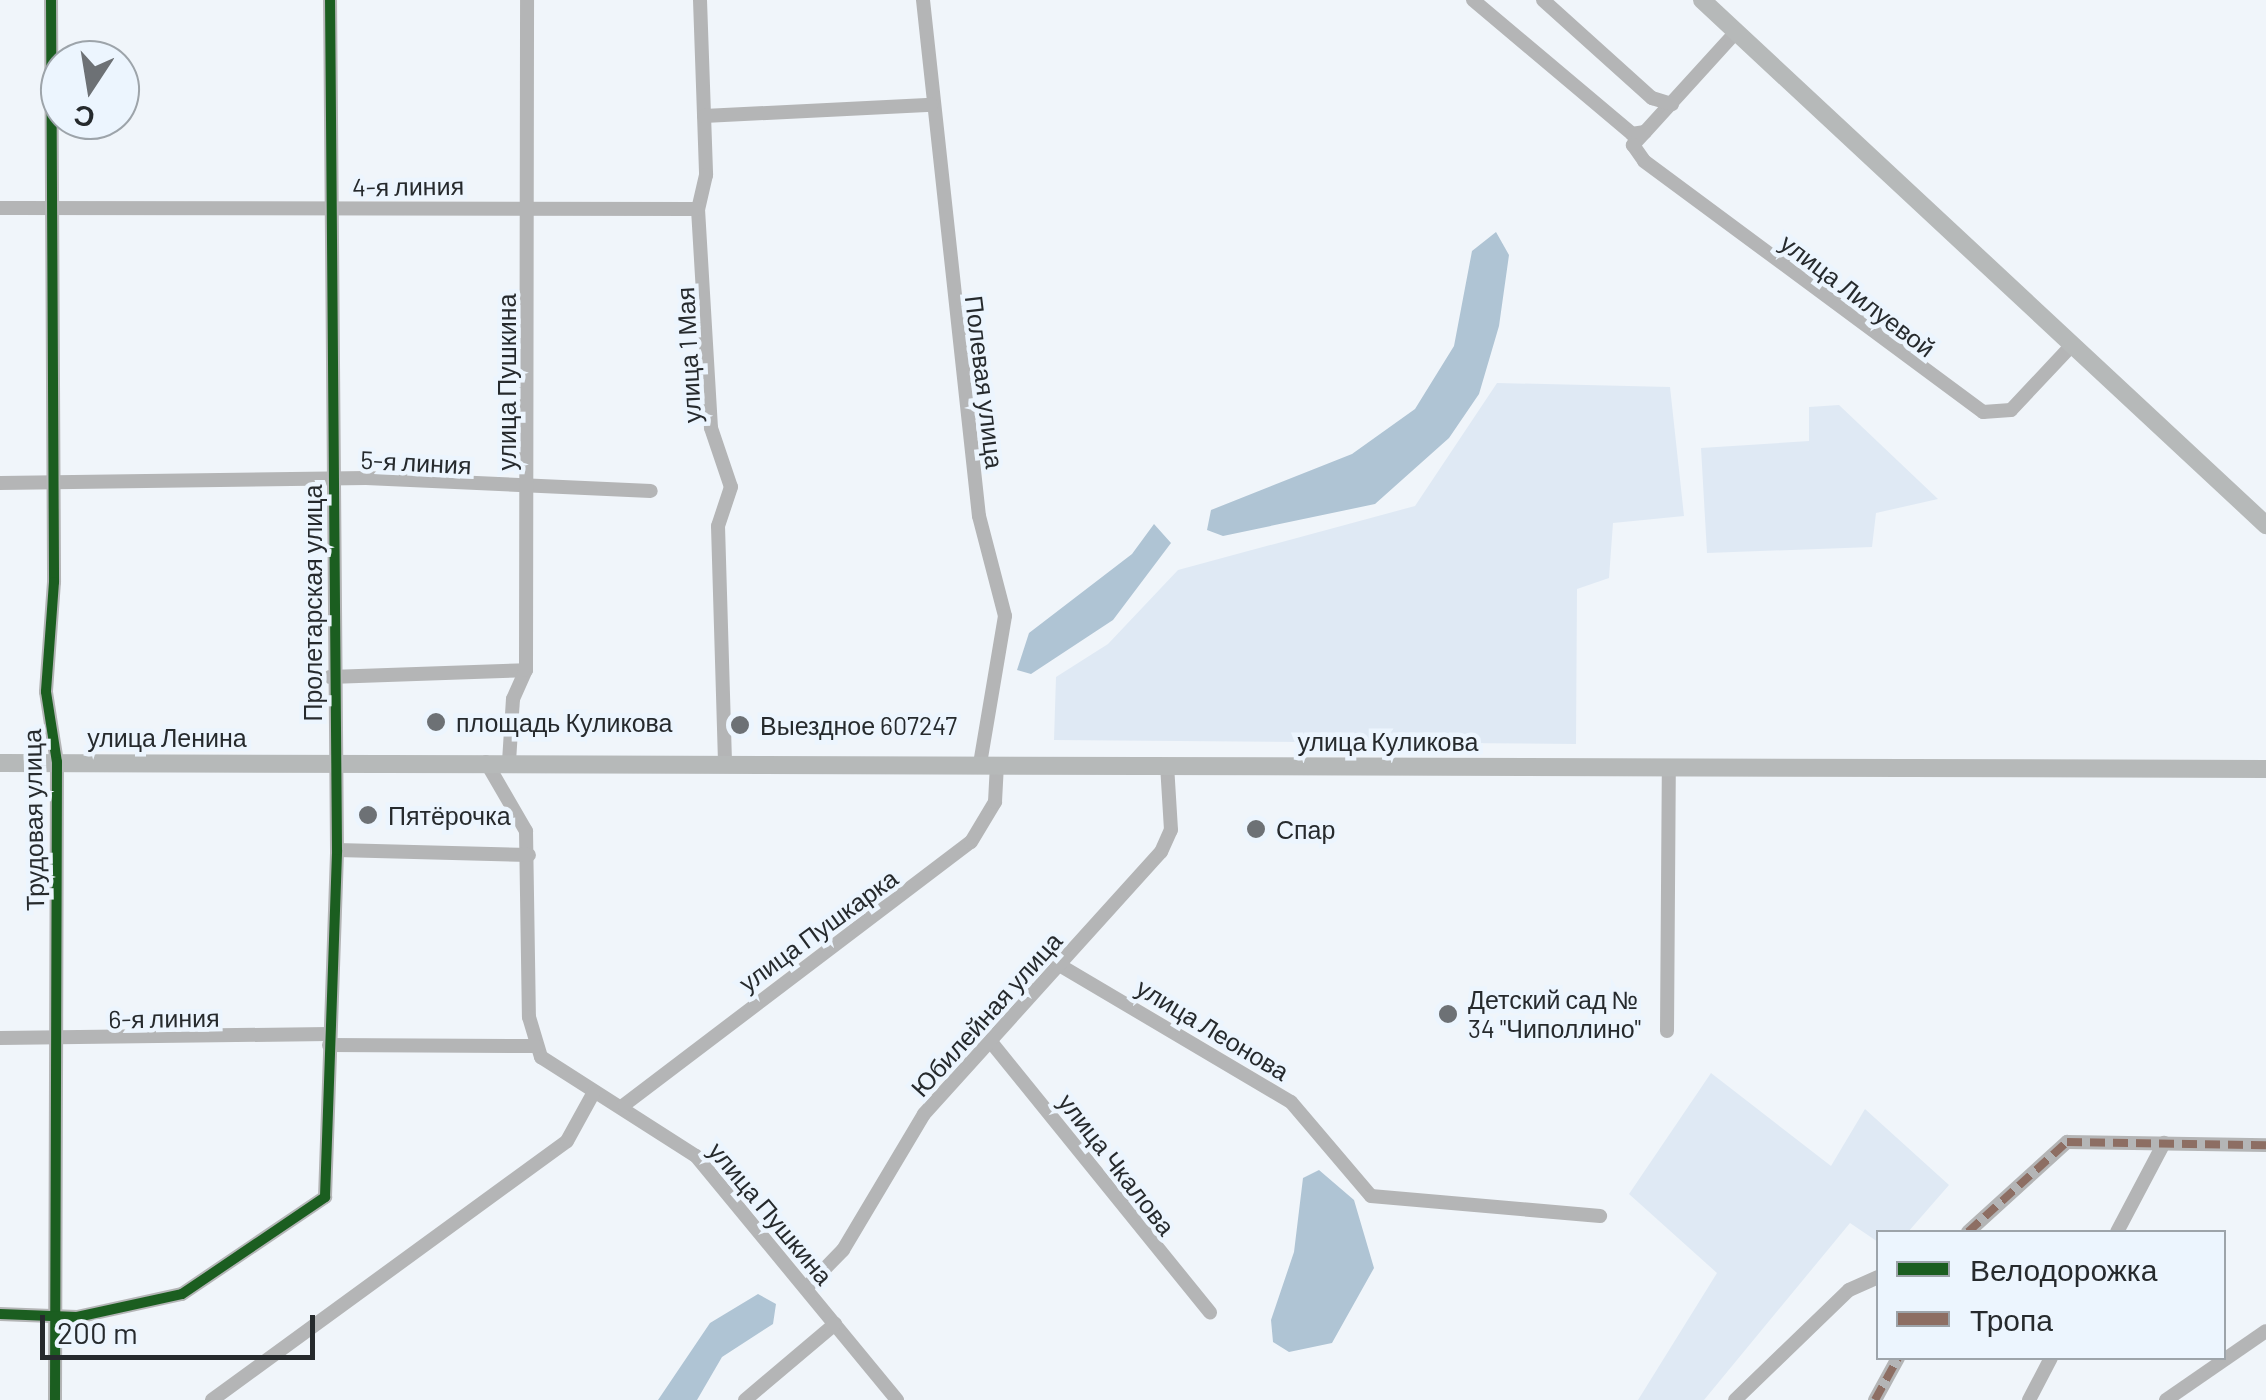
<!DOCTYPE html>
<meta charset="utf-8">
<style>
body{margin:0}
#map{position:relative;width:2266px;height:1400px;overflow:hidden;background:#f0f5fa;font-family:Barlow,sans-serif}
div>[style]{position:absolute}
.built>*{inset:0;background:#dfe9f4}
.water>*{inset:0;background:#afc4d4}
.minor>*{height:14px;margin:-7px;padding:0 7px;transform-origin:7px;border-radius:7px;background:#b4b5b6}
.major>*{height:18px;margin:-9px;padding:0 9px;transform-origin:9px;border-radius:9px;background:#b6b9b9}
.quiet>*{height:8px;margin-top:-4px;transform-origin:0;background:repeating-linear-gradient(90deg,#8d6e63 0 15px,transparent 0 23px)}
.cycleway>*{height:10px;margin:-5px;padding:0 5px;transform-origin:5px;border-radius:5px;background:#1b5e20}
.dots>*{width:28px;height:28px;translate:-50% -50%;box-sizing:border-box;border:5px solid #ecf5fe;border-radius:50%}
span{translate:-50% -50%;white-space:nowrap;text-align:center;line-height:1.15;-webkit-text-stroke:9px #ecf5fe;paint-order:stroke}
.street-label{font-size:25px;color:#262a2d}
.poi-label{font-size:25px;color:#262a2d}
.left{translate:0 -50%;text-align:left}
.legend{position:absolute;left:1876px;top:1230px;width:350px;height:130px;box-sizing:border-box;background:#ecf5fe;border:2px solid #9da4aa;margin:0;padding:12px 18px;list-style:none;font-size:30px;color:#262a2d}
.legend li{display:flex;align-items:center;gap:20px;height:50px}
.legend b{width:50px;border:2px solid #9da4aa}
.north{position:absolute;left:40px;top:40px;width:100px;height:100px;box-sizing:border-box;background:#ecf5fe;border:2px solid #9da4aa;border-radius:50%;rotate:192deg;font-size:28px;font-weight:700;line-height:40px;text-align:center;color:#262a2d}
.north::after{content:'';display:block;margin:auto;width:35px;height:45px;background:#6d7175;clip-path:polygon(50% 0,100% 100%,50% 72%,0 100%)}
.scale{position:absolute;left:40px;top:1315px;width:275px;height:45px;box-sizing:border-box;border:5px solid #262a2d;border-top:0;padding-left:12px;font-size:30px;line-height:35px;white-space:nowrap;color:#262a2d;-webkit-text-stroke:8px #ecf5fe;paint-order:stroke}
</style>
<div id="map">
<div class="built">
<i style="clip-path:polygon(1497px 383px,1670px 387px,1684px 516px,1613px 523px,1609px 578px,1577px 589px,1576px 744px,1054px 740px,1056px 677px,1108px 644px,1178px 570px,1415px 506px)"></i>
<i style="clip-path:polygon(1839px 405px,1938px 499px,1876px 513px,1872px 547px,1707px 553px,1701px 448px,1809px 441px,1809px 407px)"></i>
<i style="clip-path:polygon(1711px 1073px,1831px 1166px,1865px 1109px,1949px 1185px,1908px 1232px,1878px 1232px,1878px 1242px,1850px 1223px,1704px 1400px,1638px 1400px,1717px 1273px,1629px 1194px)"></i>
</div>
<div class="water">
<i style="clip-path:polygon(1496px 232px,1509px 255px,1499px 326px,1479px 394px,1449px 438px,1375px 504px,1223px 536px,1207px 530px,1211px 510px,1352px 454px,1415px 409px,1454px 346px,1472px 251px)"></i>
<i style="clip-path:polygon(1154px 524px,1171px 543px,1113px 620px,1031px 674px,1017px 670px,1029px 633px,1132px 554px)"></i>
<i style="clip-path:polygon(1319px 1170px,1354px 1200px,1374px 1268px,1332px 1343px,1289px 1352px,1273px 1342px,1271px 1320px,1294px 1252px,1303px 1178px)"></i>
<i style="clip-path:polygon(758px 1294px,776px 1304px,773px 1324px,722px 1357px,697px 1400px,658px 1400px,710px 1323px)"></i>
</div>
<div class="minor">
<i style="left:51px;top:0;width:582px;rotate:89.7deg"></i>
<i style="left:54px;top:582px;width:110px;rotate:94.2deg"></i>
<i style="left:46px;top:692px;width:71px;rotate:81.1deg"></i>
<i style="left:57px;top:762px;width:638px;rotate:90.18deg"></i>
<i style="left:700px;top:0;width:175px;rotate:88deg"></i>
<i style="left:706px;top:175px;width:35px;rotate:103deg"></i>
<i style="left:698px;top:209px;width:219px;rotate:86.6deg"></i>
<i style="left:711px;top:428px;width:62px;rotate:71.3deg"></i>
<i style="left:731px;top:487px;width:41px;rotate:108.4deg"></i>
<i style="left:718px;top:526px;width:239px;rotate:88.3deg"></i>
<i style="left:923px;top:0;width:519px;rotate:83.81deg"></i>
<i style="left:979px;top:516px;width:103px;rotate:75.4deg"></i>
<i style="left:1005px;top:616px;width:150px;rotate:99.6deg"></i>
<i style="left:1473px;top:0;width:208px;rotate:40.1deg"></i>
<i style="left:1632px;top:134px;width:13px;rotate:-9deg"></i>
<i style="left:1645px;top:132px;width:135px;rotate:-47.7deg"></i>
<i style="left:1543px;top:0;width:147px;rotate:42deg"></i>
<i style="left:1652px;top:98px;width:21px;rotate:17deg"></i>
<i style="left:704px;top:116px;width:228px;rotate:-2.8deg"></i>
<i style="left:1645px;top:132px;width:18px;rotate:133deg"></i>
<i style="left:1633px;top:145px;width:19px;rotate:55deg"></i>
<i style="left:1644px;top:161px;width:422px;rotate:36.5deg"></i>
<i style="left:1983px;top:412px;width:28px;rotate:-4deg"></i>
<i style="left:2011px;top:410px;width:88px;rotate:-46.8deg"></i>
<i style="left:0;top:208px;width:698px;rotate:0.08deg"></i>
<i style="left:0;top:483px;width:366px;rotate:-0.8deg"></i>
<i style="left:366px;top:478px;width:285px;rotate:2.6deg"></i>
<i style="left:330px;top:677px;width:196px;rotate:-2deg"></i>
<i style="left:486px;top:762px;width:80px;rotate:59.9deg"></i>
<i style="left:526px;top:831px;width:186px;rotate:89.1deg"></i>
<i style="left:529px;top:1017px;width:42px;rotate:73.3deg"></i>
<i style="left:541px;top:1057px;width:184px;rotate:32.6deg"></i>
<i style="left:696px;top:1156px;width:316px;rotate:50.5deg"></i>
<i style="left:509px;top:762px;width:63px;rotate:-86.4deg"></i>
<i style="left:513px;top:699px;width:32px;rotate:-66deg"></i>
<i style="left:526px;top:670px;width:670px;rotate:-89.91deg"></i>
<i style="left:337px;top:850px;width:192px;rotate:1.5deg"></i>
<i style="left:1061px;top:966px;width:267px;rotate:30.6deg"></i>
<i style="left:1291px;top:1102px;width:123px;rotate:49.6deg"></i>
<i style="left:1371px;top:1196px;width:230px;rotate:5deg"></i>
<i style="left:1667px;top:1031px;width:264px;rotate:-89.6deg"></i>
<i style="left:0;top:1038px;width:329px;rotate:-0.7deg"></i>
<i style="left:991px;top:1042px;width:348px;rotate:51deg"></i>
<i style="left:329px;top:1045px;width:207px;rotate:0.3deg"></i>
<i style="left:624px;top:1105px;width:435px;rotate:-37.2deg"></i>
<i style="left:971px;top:842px;width:47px;rotate:-59deg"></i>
<i style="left:995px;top:802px;width:38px;rotate:-87deg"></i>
<i style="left:1968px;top:1232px;width:134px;rotate:-42.3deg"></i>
<i style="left:2067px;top:1142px;width:199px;rotate:0.9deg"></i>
<i style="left:2117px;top:1232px;width:101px;rotate:-62.2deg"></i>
<i style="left:806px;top:1288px;width:53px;rotate:-45.8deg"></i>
<i style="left:843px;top:1250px;width:158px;rotate:-59.2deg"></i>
<i style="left:924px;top:1114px;width:353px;rotate:-47.9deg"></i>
<i style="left:1161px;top:852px;width:24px;rotate:-66deg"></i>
<i style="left:1171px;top:830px;width:65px;rotate:-93.5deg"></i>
<i style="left:0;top:1314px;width:77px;rotate:2.2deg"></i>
<i style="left:77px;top:1317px;width:107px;rotate:-12.4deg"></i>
<i style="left:182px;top:1294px;width:173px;rotate:-34.1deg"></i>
<i style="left:325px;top:1197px;width:347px;rotate:-88deg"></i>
<i style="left:337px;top:850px;width:850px;rotate:-90.47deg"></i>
<i style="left:212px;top:1400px;width:439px;rotate:-36.1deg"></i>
<i style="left:567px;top:1141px;width:56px;rotate:-61.1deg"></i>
<i style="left:745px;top:1400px;width:118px;rotate:-40.2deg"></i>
<i style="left:1735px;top:1400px;width:158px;rotate:-44deg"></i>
<i style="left:1849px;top:1290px;width:32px;rotate:-24deg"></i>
<i style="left:1875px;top:1400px;width:48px;rotate:-61.3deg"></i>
<i style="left:2029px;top:1400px;width:47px;rotate:-62.4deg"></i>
<i style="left:2166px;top:1400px;width:121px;rotate:-34.6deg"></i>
</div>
<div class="major">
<i style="left:1702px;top:0;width:771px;rotate:42.95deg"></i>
<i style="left:0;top:763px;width:2266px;rotate:0.15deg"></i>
</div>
<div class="quiet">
<i style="left:1968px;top:1232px;width:134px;rotate:-42.3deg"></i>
<i style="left:2067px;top:1142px;width:199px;rotate:0.9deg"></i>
<i style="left:1875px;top:1400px;width:48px;rotate:-61.3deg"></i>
</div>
<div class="cycleway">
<i style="left:51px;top:0;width:582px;rotate:89.7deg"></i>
<i style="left:54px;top:582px;width:110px;rotate:94.2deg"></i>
<i style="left:46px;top:692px;width:71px;rotate:81.1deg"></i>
<i style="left:57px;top:762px;width:638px;rotate:90.18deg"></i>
<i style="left:0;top:1314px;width:77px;rotate:2.2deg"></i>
<i style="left:77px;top:1317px;width:107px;rotate:-12.4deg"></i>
<i style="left:182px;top:1294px;width:173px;rotate:-34.1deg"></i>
<i style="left:325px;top:1197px;width:347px;rotate:-88deg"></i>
<i style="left:337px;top:850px;width:850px;rotate:-90.47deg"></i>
</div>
<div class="dots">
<i style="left:436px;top:722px;background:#6d7175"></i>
<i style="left:740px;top:725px;background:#6d7175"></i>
<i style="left:368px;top:815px;background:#6d7175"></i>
<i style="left:1256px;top:829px;background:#6d7175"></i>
<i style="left:1448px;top:1014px;background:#6d7175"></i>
</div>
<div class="street-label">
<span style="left:408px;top:186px;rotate:-1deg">4-я линия</span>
<span style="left:1858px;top:295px;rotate:37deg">улица Лилуевой</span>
<span style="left:688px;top:355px;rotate:-93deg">улица 1 Мая</span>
<span style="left:506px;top:382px;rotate:-90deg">улица Пушкина</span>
<span style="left:985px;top:382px;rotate:83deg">Полевая улица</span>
<span style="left:416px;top:462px;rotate:3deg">5-я линия</span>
<span style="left:312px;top:603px;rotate:-90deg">Пролетарская улица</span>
<span style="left:167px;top:737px">улица Ленина</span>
<span style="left:1388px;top:741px">улица Куликова</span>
<span style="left:33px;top:820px;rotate:-91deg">Трудовая улица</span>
<span style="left:818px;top:930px;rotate:-36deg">улица Пушкарка</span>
<span style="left:986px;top:1014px;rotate:-48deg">Юбилейная улица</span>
<span style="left:164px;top:1018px;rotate:-1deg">6-я линия</span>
<span style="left:1213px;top:1029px;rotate:31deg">улица Леонова</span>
<span style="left:1117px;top:1164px;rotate:52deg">улица Чкалова</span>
<span style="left:771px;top:1213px;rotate:50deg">улица Пушкина</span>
</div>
<div class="poi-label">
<span class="left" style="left:456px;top:722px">площадь Куликова</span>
<span class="left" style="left:760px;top:725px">Выездное 607247</span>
<span class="left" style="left:388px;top:815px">Пятёрочка</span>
<span class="left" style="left:1276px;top:829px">Спар</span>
<span class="left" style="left:1468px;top:1014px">Детский сад №<br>34 "Чиполлино"</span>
</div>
<ul class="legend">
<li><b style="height:12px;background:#1b5e20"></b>Велодорожка</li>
<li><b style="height:12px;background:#8d6e63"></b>Тропа</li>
</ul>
<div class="north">С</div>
<div class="scale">200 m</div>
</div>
